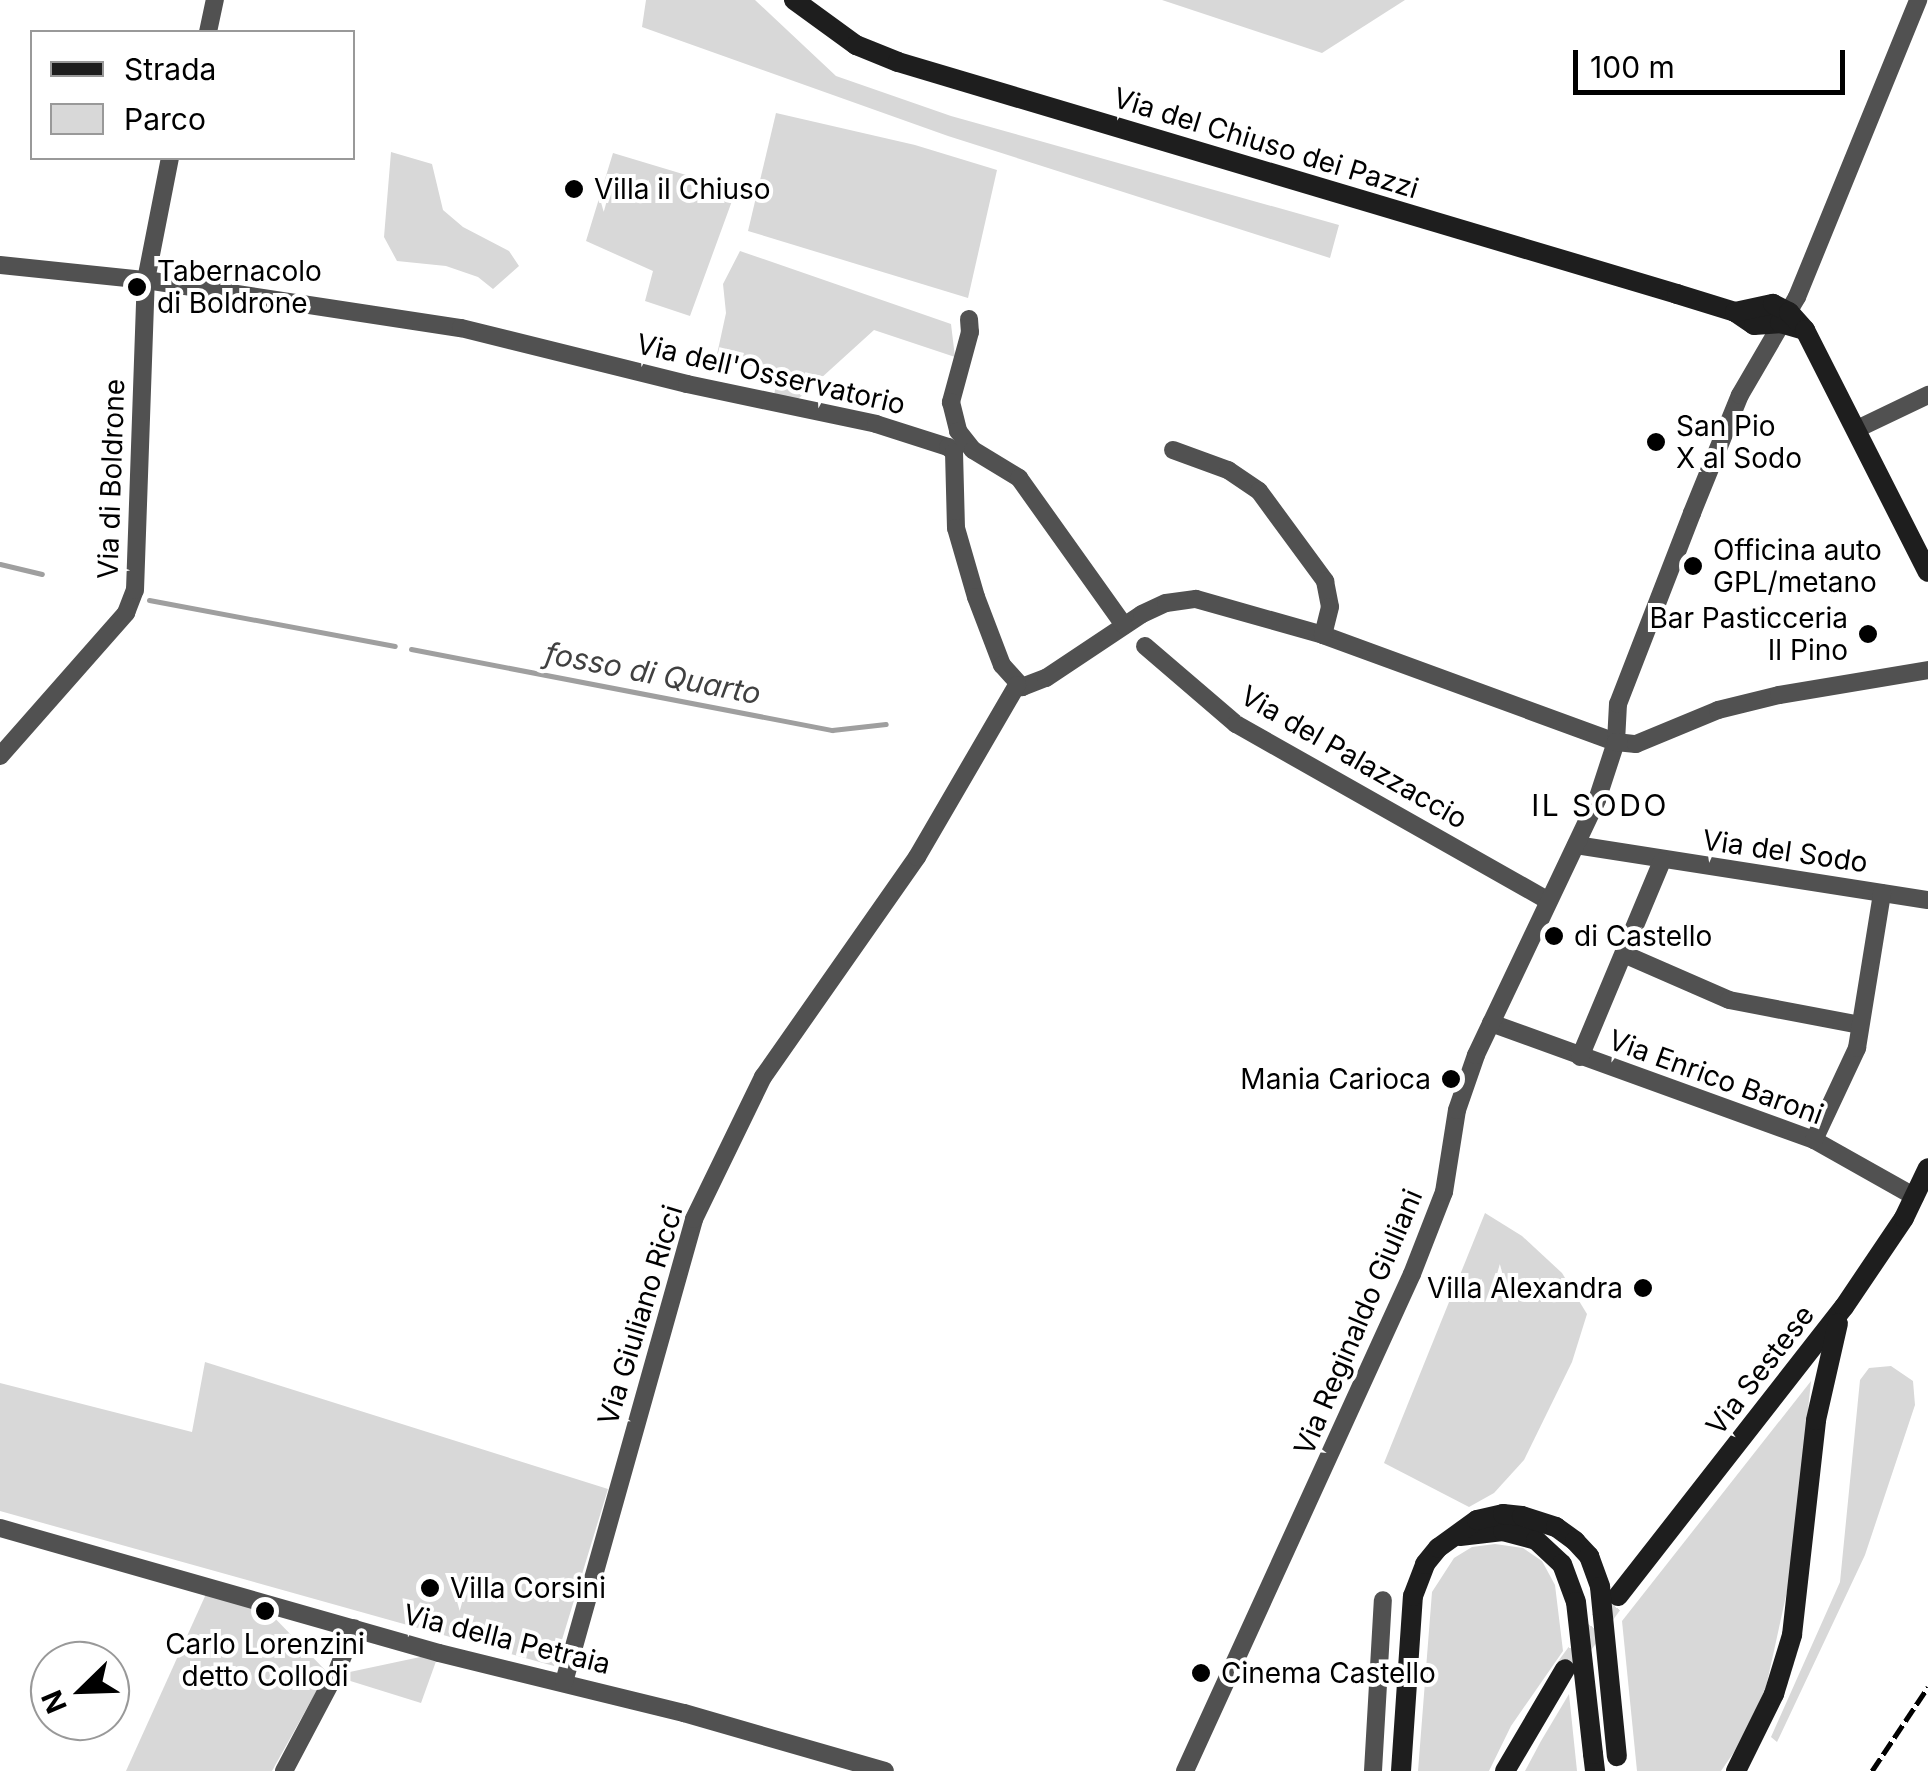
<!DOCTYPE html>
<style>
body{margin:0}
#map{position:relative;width:1928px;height:1771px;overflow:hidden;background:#fff;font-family:Inter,sans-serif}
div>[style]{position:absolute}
.green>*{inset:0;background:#d8d8d8}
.stream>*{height:5px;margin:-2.5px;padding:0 2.5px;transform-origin:2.5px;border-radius:2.5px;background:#9f9f9f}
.secondary-tunnel>*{height:20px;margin-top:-10px;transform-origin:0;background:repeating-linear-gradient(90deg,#d9d9d9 0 20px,transparent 0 30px)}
.street>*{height:18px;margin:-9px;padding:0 9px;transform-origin:9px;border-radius:9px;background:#515151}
.secondary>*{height:20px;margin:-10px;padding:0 10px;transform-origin:10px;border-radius:10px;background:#1e1e1e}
.rail>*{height:5px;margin-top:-2.5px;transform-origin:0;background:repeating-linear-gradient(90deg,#000 0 15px,transparent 0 20px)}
.secondary-bridge>*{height:20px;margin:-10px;padding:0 10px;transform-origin:10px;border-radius:10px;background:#1e1e1e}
.dots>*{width:28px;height:28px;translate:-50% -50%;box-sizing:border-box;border:5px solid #fff;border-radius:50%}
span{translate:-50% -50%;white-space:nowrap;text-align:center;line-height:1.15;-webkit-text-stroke:8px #fff;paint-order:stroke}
.street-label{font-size:28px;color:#000}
.poi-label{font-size:28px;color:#000}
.left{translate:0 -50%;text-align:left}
.right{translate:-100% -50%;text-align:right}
.water-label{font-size:30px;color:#404040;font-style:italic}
.neighbourhood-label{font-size:30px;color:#000;letter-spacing:2.5px}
.legend{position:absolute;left:30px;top:30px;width:325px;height:130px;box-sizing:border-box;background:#fff;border:2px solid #999;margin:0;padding:12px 18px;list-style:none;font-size:30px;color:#000}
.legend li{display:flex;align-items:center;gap:20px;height:50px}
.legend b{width:50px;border:2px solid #999}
.north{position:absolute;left:30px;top:1641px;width:100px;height:100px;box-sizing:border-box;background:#fff;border:2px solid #999;border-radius:50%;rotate:247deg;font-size:28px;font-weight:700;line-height:40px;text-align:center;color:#000}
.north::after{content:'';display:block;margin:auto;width:35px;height:45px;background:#000;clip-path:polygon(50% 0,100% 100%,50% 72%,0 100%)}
.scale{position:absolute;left:1573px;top:50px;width:272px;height:45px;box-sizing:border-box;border:5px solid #000;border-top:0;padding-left:12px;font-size:30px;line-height:35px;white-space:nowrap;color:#000;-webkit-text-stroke:8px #fff;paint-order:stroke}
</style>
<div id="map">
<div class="green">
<i style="clip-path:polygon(646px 0,755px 0,836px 76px,951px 116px,1339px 225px,1330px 258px,948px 136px,642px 27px)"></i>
<i style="clip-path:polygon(1162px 0,1405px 0,1322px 53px)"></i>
<i style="clip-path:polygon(776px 113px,915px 145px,997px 170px,968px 298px,748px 231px)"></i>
<i style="clip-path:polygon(391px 152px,432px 164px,443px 210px,463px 227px,509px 251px,519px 266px,493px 289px,478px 277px,446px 266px,397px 261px,384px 237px)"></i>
<i style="clip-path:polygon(613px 153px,736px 190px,690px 316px,645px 301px,653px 271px,586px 241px)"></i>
<i style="clip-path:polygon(740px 251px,951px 324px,955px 357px,874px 330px,798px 399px,774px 396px,778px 371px,716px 359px,726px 313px,723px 284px)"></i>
<i style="clip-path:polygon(1485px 1213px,1522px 1236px,1562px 1273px,1587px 1314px,1572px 1362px,1524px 1460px,1494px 1493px,1469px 1507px,1384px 1463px)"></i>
<i style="clip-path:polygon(205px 1362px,608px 1489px,554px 1666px,0 1511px,0 1383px,192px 1432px)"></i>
<i style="clip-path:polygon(1891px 1366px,1913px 1381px,1915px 1405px,1865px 1555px,1777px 1742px,1771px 1737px,1840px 1582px,1860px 1380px,1869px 1368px)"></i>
<i style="clip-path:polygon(1811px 1381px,1791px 1573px,1766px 1687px,1741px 1742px,1721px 1771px,1637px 1771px,1622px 1621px)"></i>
<i style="clip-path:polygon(1495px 1544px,1523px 1548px,1542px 1561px,1555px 1585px,1563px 1651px,1511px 1726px,1489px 1771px,1418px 1771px,1432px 1592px,1454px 1558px,1472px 1547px)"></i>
<i style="clip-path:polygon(206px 1594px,265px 1608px,327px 1672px,272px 1771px,126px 1771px)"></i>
<i style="clip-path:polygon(439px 1653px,421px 1703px,344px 1679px,345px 1673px)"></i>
<i style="clip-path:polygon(1569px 1694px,1577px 1771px,1525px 1771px,1541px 1741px)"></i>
</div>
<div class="stream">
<i style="left:0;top:564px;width:43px;rotate:13.4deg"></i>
<i style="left:149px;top:600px;width:250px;rotate:10.6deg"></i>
<i style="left:411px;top:649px;width:429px;rotate:10.9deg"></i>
<i style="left:832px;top:730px;width:54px;rotate:-6.3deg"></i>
</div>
<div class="secondary-tunnel">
<i style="left:1565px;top:1669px;width:90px;rotate:-54deg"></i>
</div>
<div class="street">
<i style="left:208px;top:32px;width:33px;rotate:-78deg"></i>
<i style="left:0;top:265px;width:147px;rotate:5.9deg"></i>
<i style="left:146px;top:280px;width:319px;rotate:8.7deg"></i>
<i style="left:461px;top:328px;width:233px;rotate:13.9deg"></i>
<i style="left:687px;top:384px;width:193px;rotate:11.9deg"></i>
<i style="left:876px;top:424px;width:76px;rotate:17.7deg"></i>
<i style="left:948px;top:447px;width:8px;rotate:40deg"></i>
<i style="left:954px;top:452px;width:76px;rotate:88.5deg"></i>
<i style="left:956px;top:528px;width:72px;rotate:73.8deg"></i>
<i style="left:976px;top:597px;width:73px;rotate:69.1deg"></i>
<i style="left:1002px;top:665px;width:30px;rotate:48deg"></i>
<i style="left:1022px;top:687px;width:26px;rotate:-21deg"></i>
<i style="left:1046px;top:678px;width:115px;rotate:-33.7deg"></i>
<i style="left:1142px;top:614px;width:26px;rotate:-25deg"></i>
<i style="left:1166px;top:603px;width:30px;rotate:-8deg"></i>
<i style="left:1196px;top:599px;width:132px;rotate:15.8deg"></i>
<i style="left:1323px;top:635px;width:312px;rotate:20.1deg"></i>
<i style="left:1616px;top:742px;width:38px;rotate:-87deg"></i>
<i style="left:1618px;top:704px;width:205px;rotate:-68.8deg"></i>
<i style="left:1692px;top:513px;width:127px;rotate:-67.9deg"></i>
<i style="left:1740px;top:395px;width:113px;rotate:-59.8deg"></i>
<i style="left:1797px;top:297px;width:321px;rotate:-67.8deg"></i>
<i style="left:969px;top:319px;width:13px;rotate:86deg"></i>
<i style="left:970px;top:332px;width:73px;rotate:105.2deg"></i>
<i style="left:951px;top:402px;width:30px;rotate:76deg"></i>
<i style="left:958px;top:431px;width:24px;rotate:52deg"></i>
<i style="left:973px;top:450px;width:54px;rotate:31.3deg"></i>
<i style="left:1019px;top:478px;width:181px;rotate:54.5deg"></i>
<i style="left:1857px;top:429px;width:79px;rotate:-25.6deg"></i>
<i style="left:1173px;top:450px;width:59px;rotate:20deg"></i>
<i style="left:1228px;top:470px;width:37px;rotate:34deg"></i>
<i style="left:1259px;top:491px;width:112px;rotate:53.7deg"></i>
<i style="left:1325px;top:581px;width:26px;rotate:79deg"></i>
<i style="left:1330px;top:607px;width:29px;rotate:104deg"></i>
<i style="left:1145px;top:646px;width:120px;rotate:40.6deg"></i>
<i style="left:1236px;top:724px;width:357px;rotate:29.5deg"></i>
<i style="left:0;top:756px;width:191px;rotate:-48.6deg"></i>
<i style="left:126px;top:613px;width:25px;rotate:-69deg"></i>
<i style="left:135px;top:590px;width:310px;rotate:-88deg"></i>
<i style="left:146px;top:280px;width:124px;rotate:-78.9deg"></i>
<i style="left:1576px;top:845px;width:356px;rotate:8.9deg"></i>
<i style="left:1626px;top:955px;width:112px;rotate:23.6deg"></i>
<i style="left:1729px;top:1000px;width:133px;rotate:10.8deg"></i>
<i style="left:1491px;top:1023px;width:344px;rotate:19.9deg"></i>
<i style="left:1814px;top:1140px;width:116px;rotate:29.4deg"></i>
<i style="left:1580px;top:1057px;width:212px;rotate:-67.3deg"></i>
<i style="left:1814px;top:1140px;width:102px;rotate:-64.9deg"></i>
<i style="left:1857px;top:1048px;width:157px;rotate:-80.8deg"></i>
<i style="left:0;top:1528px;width:456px;rotate:15.9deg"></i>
<i style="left:439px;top:1653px;width:252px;rotate:13.8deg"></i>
<i style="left:684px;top:1713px;width:209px;rotate:16.1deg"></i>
<i style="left:564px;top:1682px;width:481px;rotate:-74.3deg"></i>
<i style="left:694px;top:1219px;width:158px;rotate:-64.1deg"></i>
<i style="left:763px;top:1077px;width:269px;rotate:-55deg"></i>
<i style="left:917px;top:857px;width:199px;rotate:-59.8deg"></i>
<i style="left:284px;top:1771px;width:113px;rotate:-62.1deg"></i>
<i style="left:337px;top:1671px;width:46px;rotate:-68.4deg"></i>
<i style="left:1185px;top:1771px;width:546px;rotate:-65.45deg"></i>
<i style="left:1412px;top:1274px;width:88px;rotate:-68.7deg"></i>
<i style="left:1444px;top:1192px;width:83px;rotate:-81deg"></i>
<i style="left:1457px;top:1110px;width:58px;rotate:-70.9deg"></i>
<i style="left:1476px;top:1055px;width:282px;rotate:-64.6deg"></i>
<i style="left:1597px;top:800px;width:61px;rotate:-71.9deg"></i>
<i style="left:1616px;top:742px;width:20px;rotate:6deg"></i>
<i style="left:1636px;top:744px;width:89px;rotate:-22.5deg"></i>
<i style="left:1718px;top:710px;width:63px;rotate:-13.8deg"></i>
<i style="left:1779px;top:695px;width:151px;rotate:-9.5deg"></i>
<i style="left:1373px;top:1771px;width:171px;rotate:-86.7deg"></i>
</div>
<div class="secondary">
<i style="left:794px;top:0;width:77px;rotate:36deg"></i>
<i style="left:856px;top:45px;width:45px;rotate:22deg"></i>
<i style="left:898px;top:62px;width:813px;rotate:16.58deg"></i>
<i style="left:1677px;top:294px;width:61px;rotate:17.2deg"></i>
<i style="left:1735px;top:312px;width:23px;rotate:34deg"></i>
<i style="left:1754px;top:325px;width:26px;rotate:-4deg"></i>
<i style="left:1780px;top:323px;width:26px;rotate:16deg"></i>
<i style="left:1735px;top:312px;width:39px;rotate:-12deg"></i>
<i style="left:1773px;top:304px;width:18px;rotate:27deg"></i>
<i style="left:1789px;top:312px;width:24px;rotate:48deg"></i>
<i style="left:1805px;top:330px;width:271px;rotate:63.1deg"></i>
<i style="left:1460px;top:1536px;width:43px;rotate:-6.6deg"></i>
<i style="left:1503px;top:1531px;width:34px;rotate:15deg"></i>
<i style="left:1536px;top:1540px;width:35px;rotate:43deg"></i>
<i style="left:1562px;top:1564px;width:40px;rotate:69.8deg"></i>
<i style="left:1618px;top:1596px;width:367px;rotate:-52deg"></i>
<i style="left:1844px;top:1307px;width:107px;rotate:-56deg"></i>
<i style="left:1904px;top:1218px;width:55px;rotate:-64.4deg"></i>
<i style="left:1593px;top:1754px;width:17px;rotate:83deg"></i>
<i style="left:1401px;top:1771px;width:175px;rotate:-86.1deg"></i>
<i style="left:1413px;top:1596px;width:34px;rotate:-69deg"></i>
<i style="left:1425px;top:1564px;width:21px;rotate:-51deg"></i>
<i style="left:1438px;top:1548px;width:48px;rotate:-35.7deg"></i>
<i style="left:1477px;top:1520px;width:27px;rotate:-13deg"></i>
<i style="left:1503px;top:1514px;width:19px;rotate:6deg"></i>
<i style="left:1522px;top:1516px;width:36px;rotate:18deg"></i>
<i style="left:1556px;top:1527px;width:24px;rotate:36deg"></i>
<i style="left:1575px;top:1541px;width:21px;rotate:47deg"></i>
<i style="left:1589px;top:1556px;width:33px;rotate:70deg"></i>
<i style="left:1505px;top:1771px;width:118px;rotate:-59.5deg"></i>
<i style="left:1736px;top:1771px;width:86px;rotate:-63.7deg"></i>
<i style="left:1774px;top:1694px;width:62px;rotate:-73deg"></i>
<i style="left:1792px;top:1635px;width:216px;rotate:-83.6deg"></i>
<i style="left:1816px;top:1420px;width:99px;rotate:-77.2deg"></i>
</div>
<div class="rail">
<i style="left:1872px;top:1771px;width:101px;rotate:-56.3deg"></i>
</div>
<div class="secondary-bridge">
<i style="left:1600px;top:1587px;width:170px;rotate:84.3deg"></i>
<i style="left:1576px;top:1602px;width:153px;rotate:83.6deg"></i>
</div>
<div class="dots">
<i style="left:574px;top:189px;background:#000"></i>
<i style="left:137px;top:287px;background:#000"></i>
<i style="left:1656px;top:442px;background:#000"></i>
<i style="left:1693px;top:566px;background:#000"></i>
<i style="left:1868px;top:634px;background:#000"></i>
<i style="left:1554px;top:936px;background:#000"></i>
<i style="left:1451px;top:1079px;background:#000"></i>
<i style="left:1643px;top:1288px;background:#000"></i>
<i style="left:430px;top:1588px;background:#000"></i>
<i style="left:265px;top:1611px;background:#000"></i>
<i style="left:1201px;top:1673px;background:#000"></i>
</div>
<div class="street-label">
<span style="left:1266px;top:143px;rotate:17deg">Via del Chiuso dei Pazzi</span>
<span style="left:771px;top:374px;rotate:13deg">Via dell'Osservatorio</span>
<span style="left:111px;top:479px;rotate:-88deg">Via di Boldrone</span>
<span style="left:1354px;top:757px;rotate:30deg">Via del Palazzaccio</span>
<span style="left:1785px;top:851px;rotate:8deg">Via del Sodo</span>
<span style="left:1716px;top:1077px;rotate:20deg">Via Enrico Baroni</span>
<span style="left:640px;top:1315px;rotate:-73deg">Via Giuliano Ricci</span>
<span style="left:1358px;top:1322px;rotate:-67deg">Via Reginaldo Giuliani</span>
<span style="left:1760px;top:1370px;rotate:-52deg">Via Sestese</span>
<span style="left:507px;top:1639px;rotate:14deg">Via della Petraia</span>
</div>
<div class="poi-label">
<span class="left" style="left:594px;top:189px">Villa il Chiuso</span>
<span class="left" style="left:157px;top:287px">Tabernacolo<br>di Boldrone</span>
<span class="left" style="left:1676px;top:442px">San Pio<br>X al Sodo</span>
<span class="left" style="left:1713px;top:566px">Officina auto<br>GPL/metano</span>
<span class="right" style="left:1848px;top:634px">Bar Pasticceria<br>Il Pino</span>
<span class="left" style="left:1574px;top:936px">di Castello</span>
<span class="right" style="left:1431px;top:1079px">Mania Carioca</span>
<span class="right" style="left:1623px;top:1288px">Villa Alexandra</span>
<span class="left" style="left:450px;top:1588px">Villa Corsini</span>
<span style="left:265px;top:1660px">Carlo Lorenzini<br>detto Collodi</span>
<span class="left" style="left:1221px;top:1673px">Cinema Castello</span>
</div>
<div class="water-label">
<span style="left:653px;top:673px;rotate:11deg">fosso di Quarto</span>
</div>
<div class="neighbourhood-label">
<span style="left:1600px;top:805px">IL SODO</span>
</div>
<ul class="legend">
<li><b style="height:12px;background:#1e1e1e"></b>Strada</li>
<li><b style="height:28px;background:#d8d8d8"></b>Parco</li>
</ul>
<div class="north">N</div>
<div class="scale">100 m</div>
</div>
